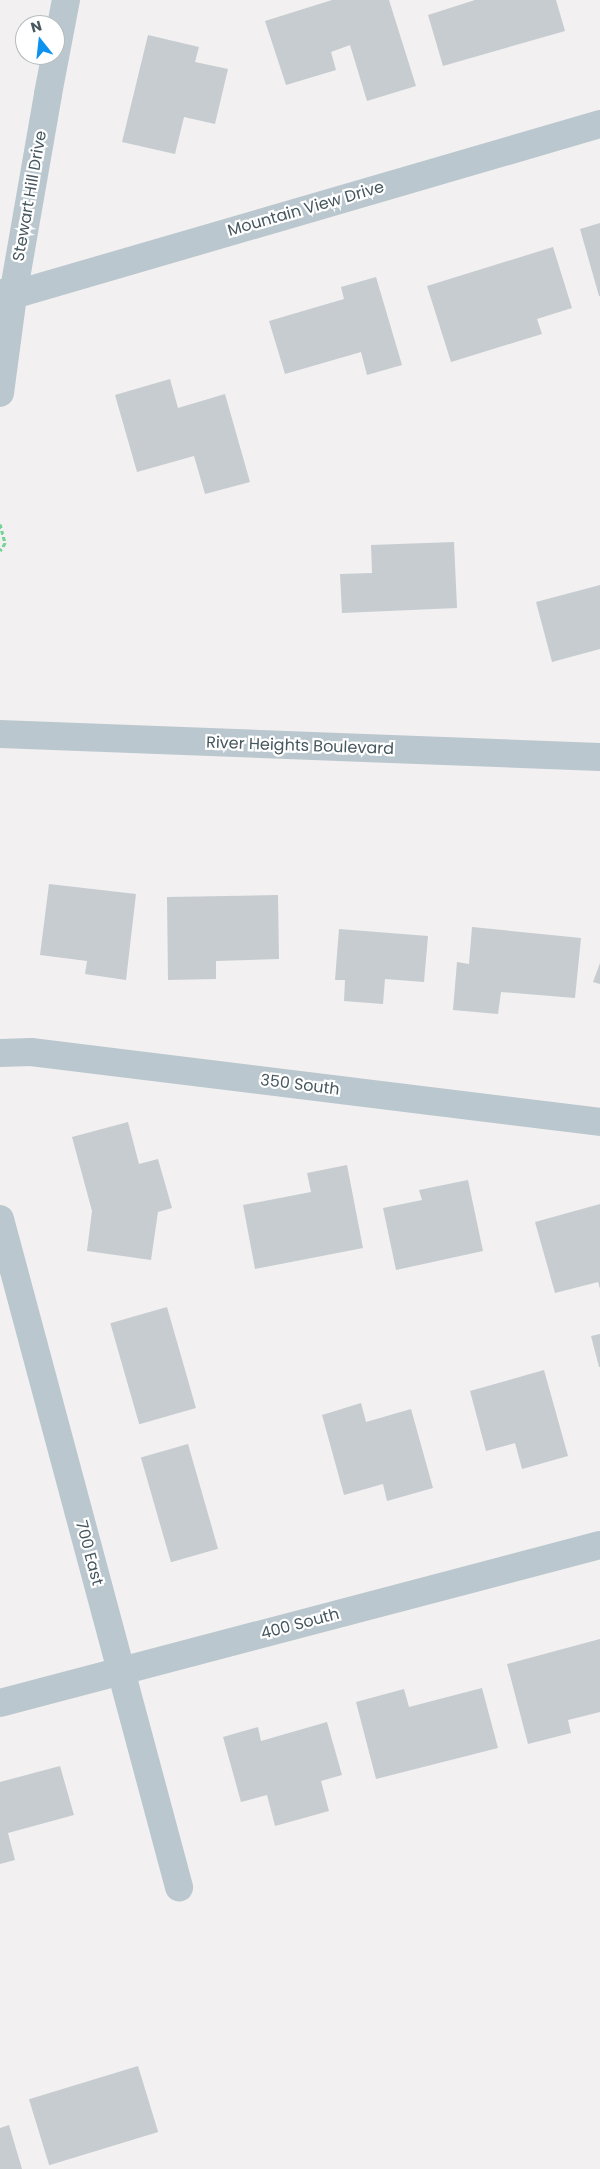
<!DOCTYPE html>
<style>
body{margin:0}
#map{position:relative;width:600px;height:2169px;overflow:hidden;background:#f2f0f0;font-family:Poppins,sans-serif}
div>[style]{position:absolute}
.building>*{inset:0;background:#c6ccd0;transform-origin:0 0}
.path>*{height:3px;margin-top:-1.5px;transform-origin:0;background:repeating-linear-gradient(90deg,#71d394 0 4px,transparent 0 6.5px)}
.minor>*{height:28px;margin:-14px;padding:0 14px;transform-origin:14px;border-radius:14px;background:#bac7ce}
span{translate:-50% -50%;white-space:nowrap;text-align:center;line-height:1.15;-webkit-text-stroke:4.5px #fff;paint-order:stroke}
.street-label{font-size:16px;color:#46575f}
.north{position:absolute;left:15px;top:15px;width:50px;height:50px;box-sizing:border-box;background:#fff;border:1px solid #b5bcbf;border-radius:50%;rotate:344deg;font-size:14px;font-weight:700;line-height:20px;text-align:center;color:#46575f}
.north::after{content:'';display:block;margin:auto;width:18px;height:22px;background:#0d92ef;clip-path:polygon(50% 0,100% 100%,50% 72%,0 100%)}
</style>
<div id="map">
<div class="building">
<i style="clip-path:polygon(332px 0,389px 0,416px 86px,367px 101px,350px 45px,331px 52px,336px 70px,286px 85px,265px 21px)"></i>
<i style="clip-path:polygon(475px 0,556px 0,565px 31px,443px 66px,428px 15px)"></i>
<i style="clip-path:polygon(148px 35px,199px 47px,195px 62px,228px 69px,215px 124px,184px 117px,175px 154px,122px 142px)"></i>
<i style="clip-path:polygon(600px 223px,600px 296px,599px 296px,580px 229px)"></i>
<i style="clip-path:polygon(553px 247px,572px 308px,537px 319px,542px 334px,451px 362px,427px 286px)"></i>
<i style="clip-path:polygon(376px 277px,402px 365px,367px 375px,361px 352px,285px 374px,269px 321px,344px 299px,341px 287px)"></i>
<i style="clip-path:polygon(170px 379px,178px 408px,225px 394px,250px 482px,205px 494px,194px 456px,137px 472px,115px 395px)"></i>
<i style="clip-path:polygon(454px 542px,457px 608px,342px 613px,340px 574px,372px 573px,371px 545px)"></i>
<i style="clip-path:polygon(600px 585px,600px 649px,552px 662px,536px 602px)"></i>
<i style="clip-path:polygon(49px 884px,136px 894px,126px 980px,85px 974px,87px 961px,40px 955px)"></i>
<i style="clip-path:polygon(278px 895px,279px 959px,216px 961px,216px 979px,168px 980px,167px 897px)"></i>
<i style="clip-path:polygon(472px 927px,581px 938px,575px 998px,501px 992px,498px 1014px,453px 1010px,457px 962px,469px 964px)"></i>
<i style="clip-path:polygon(339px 929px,428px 936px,424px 982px,385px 979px,383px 1004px,344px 1001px,345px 980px,335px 980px)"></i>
<i style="clip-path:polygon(600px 963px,600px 984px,593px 982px)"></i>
<i style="clip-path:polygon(128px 1122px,139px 1164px,158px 1159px,172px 1208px,158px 1212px,151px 1260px,87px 1251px,92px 1211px,72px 1137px)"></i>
<i style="clip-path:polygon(347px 1165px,363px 1248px,255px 1269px,243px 1205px,311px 1192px,307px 1173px)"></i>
<i style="clip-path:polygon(468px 1180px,483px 1251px,396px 1270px,383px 1208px,422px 1200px,419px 1190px)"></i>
<i style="clip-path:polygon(600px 1204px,600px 1289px,598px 1282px,555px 1293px,535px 1222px)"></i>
<i style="left:167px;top:1307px;width:105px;height:59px;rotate:74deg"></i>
<i style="clip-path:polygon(600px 1334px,600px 1367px,599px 1367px,591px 1336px)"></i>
<i style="clip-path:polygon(544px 1370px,568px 1456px,522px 1469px,515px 1443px,486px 1451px,470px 1391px)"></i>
<i style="clip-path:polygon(361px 1403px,366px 1422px,411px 1409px,433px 1488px,387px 1501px,383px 1484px,344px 1495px,322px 1415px)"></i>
<i style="left:188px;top:1444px;width:109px;height:49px;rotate:74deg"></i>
<i style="clip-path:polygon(600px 1639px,600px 1712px,568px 1720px,571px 1733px,528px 1744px,507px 1664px)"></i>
<i style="clip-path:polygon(482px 1688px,498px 1748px,376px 1779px,356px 1702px,404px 1689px,409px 1707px)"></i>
<i style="clip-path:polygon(327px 1722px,342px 1775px,321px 1781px,329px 1811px,275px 1826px,267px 1795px,241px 1802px,223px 1737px,258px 1727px,261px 1741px)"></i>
<i style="clip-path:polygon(60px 1766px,74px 1815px,8px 1833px,15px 1860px,0 1864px,0 1782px)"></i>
<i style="left:138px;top:2066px;width:69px;height:114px;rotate:73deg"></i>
<i style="clip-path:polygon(9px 2125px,22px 2169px,0 2169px,0 2128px)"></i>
</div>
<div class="path">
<i style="left:0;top:524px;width:20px;rotate:75deg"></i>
<i style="left:5px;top:543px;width:9px;rotate:122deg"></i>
</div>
<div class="minor">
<i style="left:0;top:293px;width:13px;rotate:9deg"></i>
<i style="left:13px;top:295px;width:611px;rotate:-16.24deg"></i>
<i style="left:0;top:393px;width:99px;rotate:-82.4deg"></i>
<i style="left:13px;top:295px;width:204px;rotate:-80.1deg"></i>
<i style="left:48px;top:94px;width:96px;rotate:-79.2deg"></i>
<i style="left:0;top:734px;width:600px;rotate:2.2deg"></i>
<i style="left:0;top:1053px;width:31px;rotate:-2deg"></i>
<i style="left:31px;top:1052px;width:573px;rotate:7.01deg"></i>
<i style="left:0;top:1219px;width:692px;rotate:75deg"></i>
<i style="left:0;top:1703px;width:620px;rotate:-14.75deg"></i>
</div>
<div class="street-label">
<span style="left:30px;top:196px;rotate:-80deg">Stewart Hill Drive</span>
<span style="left:306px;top:209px;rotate:-16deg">Mountain View Drive</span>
<span style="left:300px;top:746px;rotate:2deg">River Heights Boulevard</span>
<span style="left:300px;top:1085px;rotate:7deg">350 South</span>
<span style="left:89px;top:1553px;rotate:75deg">700 East</span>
<span style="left:300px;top:1624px;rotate:-15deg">400 South</span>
</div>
<div class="north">N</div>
</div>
